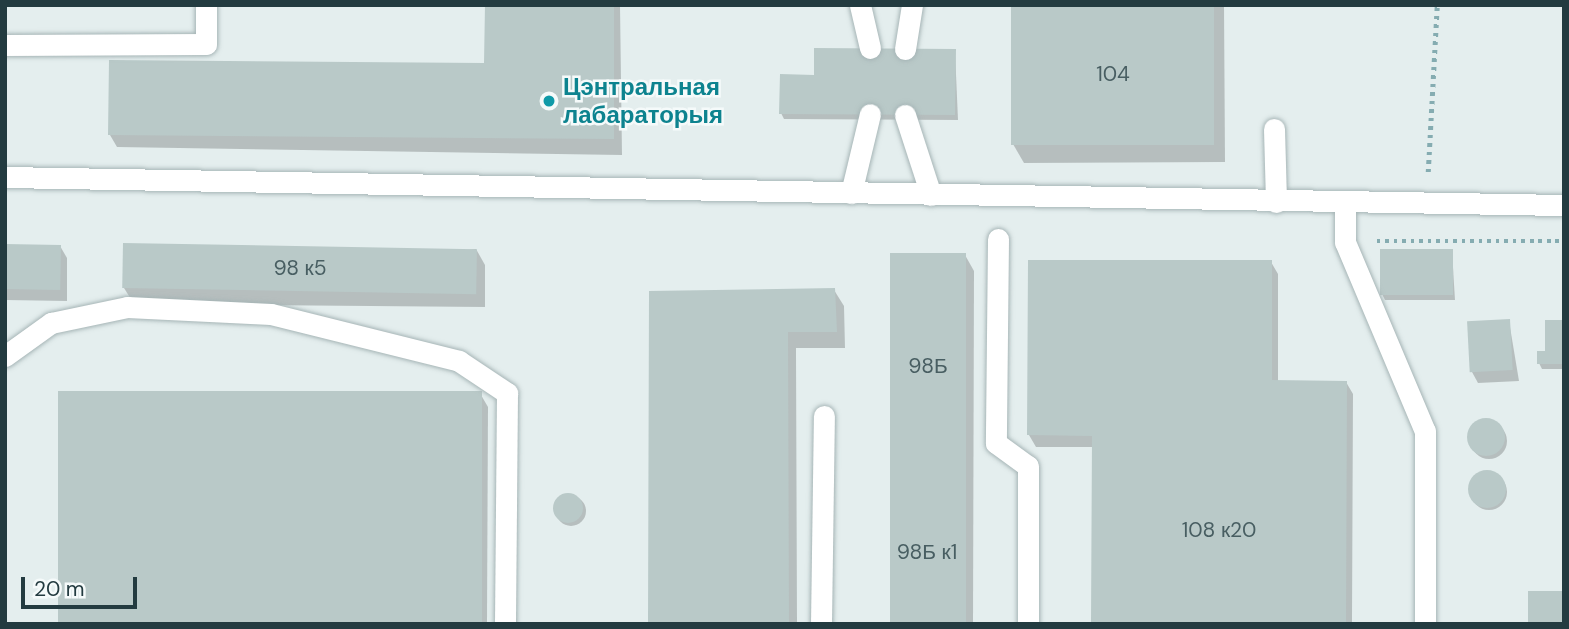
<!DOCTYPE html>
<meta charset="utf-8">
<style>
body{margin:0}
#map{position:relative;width:1569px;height:629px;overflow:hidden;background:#e4eeee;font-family:"DM Sans",sans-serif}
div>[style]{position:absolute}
.shadow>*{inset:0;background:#0003}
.round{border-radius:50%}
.building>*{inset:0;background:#b9c9c8;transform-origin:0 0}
.path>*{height:4.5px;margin-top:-2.25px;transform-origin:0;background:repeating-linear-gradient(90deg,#85acb1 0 3.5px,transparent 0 8.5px)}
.roads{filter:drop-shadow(0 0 2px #a6b5b6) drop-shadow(0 0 2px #a6b5b6)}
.lane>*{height:21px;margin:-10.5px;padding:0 10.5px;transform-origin:10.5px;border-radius:10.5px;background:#fff}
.dots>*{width:19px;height:19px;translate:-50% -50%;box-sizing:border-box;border:4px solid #f5fafa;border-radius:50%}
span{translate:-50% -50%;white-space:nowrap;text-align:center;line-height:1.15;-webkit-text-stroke:5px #f5fafa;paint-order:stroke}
.number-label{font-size:21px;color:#485e62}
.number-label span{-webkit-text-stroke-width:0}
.culture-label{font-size:24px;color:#0d838f;font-weight:700}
.left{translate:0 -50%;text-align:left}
.frame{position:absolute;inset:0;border:7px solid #233b40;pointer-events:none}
.scale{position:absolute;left:21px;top:577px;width:116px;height:32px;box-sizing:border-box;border:4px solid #233b40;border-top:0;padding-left:9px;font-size:21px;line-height:24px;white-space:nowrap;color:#233b40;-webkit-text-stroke:5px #f5fafa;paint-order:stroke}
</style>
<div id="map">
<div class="shadow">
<i style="clip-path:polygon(486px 5px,620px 5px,622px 155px,117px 147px,110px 135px,486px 67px)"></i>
<i style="clip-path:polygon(1012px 5px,1224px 5px,1225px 162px,1024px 163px,1013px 144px)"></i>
<i style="clip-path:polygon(955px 51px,958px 120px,784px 119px,781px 113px,816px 76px)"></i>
<i style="clip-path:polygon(5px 246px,60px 246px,67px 258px,67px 301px,5px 300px)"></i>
<i style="clip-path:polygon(476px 249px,485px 265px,485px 307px,134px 304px,124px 288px)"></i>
<i style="clip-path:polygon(1452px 251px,1455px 300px,1385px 300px,1382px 294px)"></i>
<i style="clip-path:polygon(965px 255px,974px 271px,973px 624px,892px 624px)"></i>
<i style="clip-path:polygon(1271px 262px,1278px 274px,1278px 382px,1346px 382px,1353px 394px,1352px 624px,1093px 624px,1094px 447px,1036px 447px,1029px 435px)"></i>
<i style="clip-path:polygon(834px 290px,844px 306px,845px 348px,796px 348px,797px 624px,650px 624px,651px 293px)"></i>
<i style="clip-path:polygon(1509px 321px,1519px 381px,1478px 383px,1472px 372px)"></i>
<i style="clip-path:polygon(1564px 321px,1564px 369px,1542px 369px,1539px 363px)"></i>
<i style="clip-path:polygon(481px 395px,488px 407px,487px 624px,58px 624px)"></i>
<i class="round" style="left:1471px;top:423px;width:36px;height:36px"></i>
<i class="round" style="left:1471px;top:474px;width:36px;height:36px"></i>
<i class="round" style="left:556px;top:496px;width:30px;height:30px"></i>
</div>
<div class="building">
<i style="clip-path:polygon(485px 5px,614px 5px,614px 139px,108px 135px,109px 60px,484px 63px)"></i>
<i style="left:1011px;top:5px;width:203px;height:140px"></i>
<i style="clip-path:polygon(814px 48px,956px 49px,955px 115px,779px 114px,780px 74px,814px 75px)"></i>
<i style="left:123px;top:243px;width:354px;height:45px;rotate:1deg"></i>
<i style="left:5px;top:244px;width:56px;height:45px;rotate:1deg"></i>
<i style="left:1380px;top:249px;width:73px;height:46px"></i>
<i style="left:890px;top:253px;width:76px;height:371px"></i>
<i style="clip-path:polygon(1028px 260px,1272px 260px,1272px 380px,1347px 381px,1346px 624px,1091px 624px,1092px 436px,1027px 435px)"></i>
<i style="clip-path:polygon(835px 288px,837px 332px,788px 332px,789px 624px,648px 624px,649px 291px)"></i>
<i style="left:1510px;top:319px;width:51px;height:43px;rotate:87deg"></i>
<i style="clip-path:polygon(1545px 320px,1564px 320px,1564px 364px,1537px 364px,1537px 351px,1545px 351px)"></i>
<i style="left:58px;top:391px;width:424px;height:233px"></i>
<i class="round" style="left:1467px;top:418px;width:38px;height:38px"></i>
<i class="round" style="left:1468px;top:470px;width:38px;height:38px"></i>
<i class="round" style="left:553px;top:493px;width:30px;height:30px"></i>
<i style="left:1528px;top:591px;width:36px;height:33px"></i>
</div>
<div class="path">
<i style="left:1428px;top:172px;width:167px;rotate:-86.9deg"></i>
<i style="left:1377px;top:241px;width:187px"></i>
</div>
<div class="roads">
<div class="lane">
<i style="left:860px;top:5px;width:44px;rotate:76.9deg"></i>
<i style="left:5px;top:45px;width:201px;rotate:-0.3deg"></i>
<i style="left:206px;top:44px;width:39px;rotate:-90deg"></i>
<i style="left:905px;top:49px;width:45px;rotate:-81deg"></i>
<i style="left:905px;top:115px;width:84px;rotate:72deg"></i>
<i style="left:1274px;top:129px;width:73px;rotate:88.4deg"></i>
<i style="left:5px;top:177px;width:1559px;rotate:1.03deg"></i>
<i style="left:851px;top:193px;width:81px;rotate:-76.5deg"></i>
<i style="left:1345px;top:204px;width:38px;rotate:90deg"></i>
<i style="left:1345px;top:242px;width:205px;rotate:67.1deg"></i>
<i style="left:1425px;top:431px;width:193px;rotate:90deg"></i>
<i style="left:998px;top:239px;width:204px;rotate:90.6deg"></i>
<i style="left:996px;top:443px;width:39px;rotate:36deg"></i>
<i style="left:1028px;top:466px;width:158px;rotate:90deg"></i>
<i style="left:5px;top:356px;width:57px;rotate:-35.7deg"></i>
<i style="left:51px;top:323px;width:78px;rotate:-11.9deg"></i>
<i style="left:127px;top:307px;width:144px;rotate:2.8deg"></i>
<i style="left:271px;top:314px;width:194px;rotate:14deg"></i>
<i style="left:459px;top:361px;width:58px;rotate:33.7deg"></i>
<i style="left:507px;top:393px;width:231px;rotate:90.5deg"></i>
<i style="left:821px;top:624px;width:208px;rotate:-89.2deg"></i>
</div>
</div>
<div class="dots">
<i style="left:549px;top:101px;background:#0f9aa8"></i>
</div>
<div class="number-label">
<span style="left:1113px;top:74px">104</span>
<span style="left:300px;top:268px">98 к5</span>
<span style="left:928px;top:366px">98Б</span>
<span style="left:1219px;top:530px">108 к20</span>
<span style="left:927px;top:552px">98Б к1</span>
</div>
<div class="culture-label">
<span class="left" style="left:563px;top:101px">Цэнтральная<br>лабараторыя</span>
</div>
<div class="frame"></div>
<div class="scale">20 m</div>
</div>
